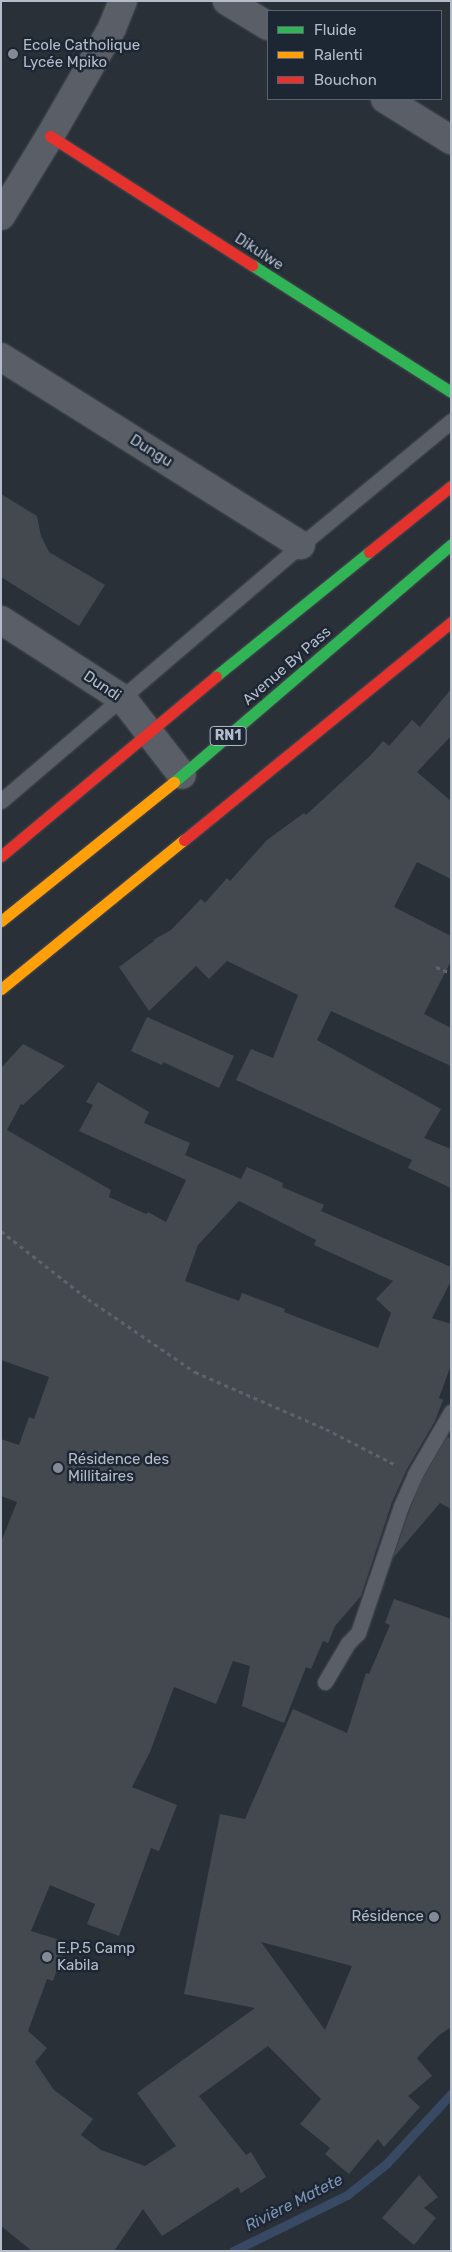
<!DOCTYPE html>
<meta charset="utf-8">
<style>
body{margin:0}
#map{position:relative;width:452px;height:2252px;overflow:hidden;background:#2a3038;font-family:Rubik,sans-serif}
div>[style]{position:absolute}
.stream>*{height:9px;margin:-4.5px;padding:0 4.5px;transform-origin:4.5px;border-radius:4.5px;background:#384963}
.building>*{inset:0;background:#444950}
.path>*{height:3px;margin-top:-1.5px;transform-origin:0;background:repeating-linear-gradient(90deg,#5d636a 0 4px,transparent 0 8px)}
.roads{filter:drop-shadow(0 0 1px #484c53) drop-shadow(0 0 1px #484c53)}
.lane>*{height:15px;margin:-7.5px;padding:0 7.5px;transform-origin:7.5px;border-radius:7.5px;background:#5a5e66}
.street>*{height:28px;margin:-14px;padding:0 14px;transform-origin:14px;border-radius:14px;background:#5a5e66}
.fast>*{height:11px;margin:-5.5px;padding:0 5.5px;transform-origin:5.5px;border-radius:5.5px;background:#30b455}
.slow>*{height:11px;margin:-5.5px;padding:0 5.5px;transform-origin:5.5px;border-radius:5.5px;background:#ff9f0a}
.jam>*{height:11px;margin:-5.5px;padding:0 5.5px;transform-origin:5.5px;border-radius:5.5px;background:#e5322d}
.dots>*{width:14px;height:14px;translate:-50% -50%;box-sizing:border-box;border:2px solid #1d2633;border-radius:50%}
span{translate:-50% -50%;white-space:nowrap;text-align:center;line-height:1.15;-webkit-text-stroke:5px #1d2633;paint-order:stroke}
.shield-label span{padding:1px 4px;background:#1d2633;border:1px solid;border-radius:4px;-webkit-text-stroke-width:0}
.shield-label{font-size:14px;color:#b4bcc9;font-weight:700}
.poi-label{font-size:15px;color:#b4bcc9}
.left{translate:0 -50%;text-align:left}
.right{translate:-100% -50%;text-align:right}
.street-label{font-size:15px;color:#b4bcc9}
.water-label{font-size:16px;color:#7c92b1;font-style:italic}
.frame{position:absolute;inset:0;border:2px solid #b4bcc9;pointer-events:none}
.legend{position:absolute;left:267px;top:10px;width:175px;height:90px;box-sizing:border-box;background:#1d2633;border:1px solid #59626f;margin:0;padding:6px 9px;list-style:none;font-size:15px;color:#b4bcc9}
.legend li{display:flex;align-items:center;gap:10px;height:25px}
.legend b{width:25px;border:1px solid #59626f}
</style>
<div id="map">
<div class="stream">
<i style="left:233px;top:2251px;width:127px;rotate:-26.2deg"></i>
<i style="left:347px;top:2195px;width:50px;rotate:-38.5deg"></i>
<i style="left:386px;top:2164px;width:96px;rotate:-47.1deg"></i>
</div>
<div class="building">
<i style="clip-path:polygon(1px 494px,37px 516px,41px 536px,49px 552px,105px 585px,79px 626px,1px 577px)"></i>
<i style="clip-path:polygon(451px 689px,451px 736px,417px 772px,451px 801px,451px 879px,417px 862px,394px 907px,451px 936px,451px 961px,424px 1014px,451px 1028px,451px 1066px,331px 1011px,317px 1040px,441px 1109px,424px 1138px,451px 1149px,451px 1188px,408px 1168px,412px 1160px,236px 1080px,251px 1049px,273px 1058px,298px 995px,227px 961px,209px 979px,196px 966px,149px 1011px,119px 967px,154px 941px,153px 940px,171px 930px,201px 899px,205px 903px,227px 878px,230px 881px,267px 840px,304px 813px,306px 815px,371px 755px,383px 741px,389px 746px,412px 720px,420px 727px)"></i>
<i style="clip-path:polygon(147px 1017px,234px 1056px,219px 1088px,163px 1062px,162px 1065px,131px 1051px)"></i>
<i style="clip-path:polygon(evenodd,23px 1044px,65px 1066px,23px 1105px,21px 1104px,7px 1130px,111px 1190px,109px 1197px,146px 1214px,148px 1212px,166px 1222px,186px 1180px,79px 1131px,93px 1105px,86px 1102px,98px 1082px,149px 1112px,144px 1123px,190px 1143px,185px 1155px,241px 1179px,247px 1167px,283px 1183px,282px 1187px,324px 1205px,321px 1211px,451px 1267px,451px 1281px,432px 1318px,451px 1324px,451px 1365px,439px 1398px,443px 1400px,435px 1421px,407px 1469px,392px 1502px,361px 1596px,335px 1626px,328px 1643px,323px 1641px,311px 1669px,306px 1667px,284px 1723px,242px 1706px,250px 1666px,233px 1661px,216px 1704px,174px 1687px,150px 1752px,132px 1787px,177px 1805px,159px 1851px,151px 1848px,119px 1936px,87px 1924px,95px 1904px,50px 1885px,31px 1931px,66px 1942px,53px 1981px,47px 1979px,28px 2031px,47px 2048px,35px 2062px,54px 2090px,93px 2119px,81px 2135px,101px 2150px,145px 2166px,176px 2146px,137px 2093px,255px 2008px,184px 1994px,220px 1814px,245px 1819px,293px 1709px,347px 1733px,366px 1673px,369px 1674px,390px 1625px,385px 1623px,394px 1599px,451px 1619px,451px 2027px,438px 2036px,417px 2058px,432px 2076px,408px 2096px,420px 2107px,384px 2147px,378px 2139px,349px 2174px,325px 2154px,330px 2148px,300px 2124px,321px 2099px,268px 2046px,199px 2096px,246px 2155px,251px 2152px,266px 2177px,241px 2193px,238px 2187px,162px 2236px,143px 2209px,114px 2251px,32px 2251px,1px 2226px,1px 1542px,17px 1502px,1px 1496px,1px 1439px,19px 1445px,29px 1417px,34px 1419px,49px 1377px,1px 1360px,1px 1068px,23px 1044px,239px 1201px,316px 1240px,314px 1245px,393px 1281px,376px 1299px,391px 1313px,378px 1348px,284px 1312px,285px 1309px,242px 1293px,239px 1301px,185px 1281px,198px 1245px,239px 1201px,23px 1044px,261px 1942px,352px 1966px,325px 2030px,261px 1942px)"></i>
<i style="clip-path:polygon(447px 1437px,451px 1438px,451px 1509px,440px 1503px,393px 1558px,410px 1509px,423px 1478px)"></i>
<i style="clip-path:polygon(419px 2175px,438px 2197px,424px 2208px,436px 2218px,414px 2245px,382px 2218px)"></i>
</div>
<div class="path">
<i style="left:436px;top:967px;width:16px;rotate:22deg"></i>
<i style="left:1px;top:1231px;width:110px;rotate:38deg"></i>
<i style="left:88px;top:1299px;width:130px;rotate:34.3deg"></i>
<i style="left:195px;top:1372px;width:143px;rotate:23.5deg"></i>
<i style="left:326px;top:1429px;width:79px;rotate:27.2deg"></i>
</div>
<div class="roads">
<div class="lane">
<i style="left:1px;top:801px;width:394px;rotate:-40.5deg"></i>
<i style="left:301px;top:545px;width:195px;rotate:-39.6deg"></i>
<i style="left:325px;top:1682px;width:45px;rotate:-59.5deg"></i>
<i style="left:348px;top:1643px;width:14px;rotate:-45deg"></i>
<i style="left:358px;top:1633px;width:134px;rotate:-71.3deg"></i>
<i style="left:401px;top:1506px;width:35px;rotate:-66deg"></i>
<i style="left:415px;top:1474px;width:72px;rotate:-59.9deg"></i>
</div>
<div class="street">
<i style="left:227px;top:1px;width:48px;rotate:31.4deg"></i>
<i style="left:385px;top:99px;width:78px;rotate:31.8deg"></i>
<i style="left:1px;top:216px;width:94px;rotate:-58.5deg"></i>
<i style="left:50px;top:136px;width:125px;rotate:-60.1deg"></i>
<i style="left:112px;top:28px;width:29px;rotate:-68deg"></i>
<i style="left:1px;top:357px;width:354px;rotate:32.1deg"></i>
<i style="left:1px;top:620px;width:145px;rotate:32.9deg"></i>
<i style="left:123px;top:699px;width:96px;rotate:52.2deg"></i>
</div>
<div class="fast">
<i style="left:252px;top:265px;width:236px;rotate:32.5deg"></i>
<i style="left:216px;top:676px;width:197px;rotate:-39deg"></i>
<i style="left:174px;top:782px;width:365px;rotate:-40.6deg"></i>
</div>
<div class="slow">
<i style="left:1px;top:921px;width:222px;rotate:-38.8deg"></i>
<i style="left:1px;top:989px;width:236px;rotate:-39.2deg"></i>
</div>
<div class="jam">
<i style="left:50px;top:136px;width:240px;rotate:32.6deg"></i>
<i style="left:369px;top:552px;width:105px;rotate:-38.8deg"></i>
<i style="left:184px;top:840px;width:345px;rotate:-39.2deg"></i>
<i style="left:1px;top:856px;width:280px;rotate:-39.9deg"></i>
</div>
</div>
<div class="dots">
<i style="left:13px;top:54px;background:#848b96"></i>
<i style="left:58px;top:1468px;background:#848b96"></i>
<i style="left:434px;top:1917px;background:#848b96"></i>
<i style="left:47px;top:1957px;background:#848b96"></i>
</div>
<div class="shield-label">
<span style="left:228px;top:736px">RN1</span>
</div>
<div class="poi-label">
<span class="left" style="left:23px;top:54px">Ecole Catholique<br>Lycée Mpiko</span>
<span class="left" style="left:68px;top:1468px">Résidence des<br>Millitaires</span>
<span class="right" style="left:424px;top:1917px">Résidence</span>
<span class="left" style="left:57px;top:1957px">E.P.5 Camp<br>Kabila</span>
</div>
<div class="street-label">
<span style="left:259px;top:252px;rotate:33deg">Dikulwe</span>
<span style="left:151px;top:451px;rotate:32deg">Dungu</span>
<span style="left:287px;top:666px;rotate:-41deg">Avenue By Pass</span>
<span style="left:102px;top:686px;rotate:34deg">Dundi</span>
</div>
<div class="water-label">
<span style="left:294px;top:2203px;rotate:-27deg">Rivière Matete</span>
</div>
<div class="frame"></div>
<ul class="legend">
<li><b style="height:6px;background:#30b455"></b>Fluide</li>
<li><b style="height:6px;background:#ff9f0a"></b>Ralenti</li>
<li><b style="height:6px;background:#e5322d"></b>Bouchon</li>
</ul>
</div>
